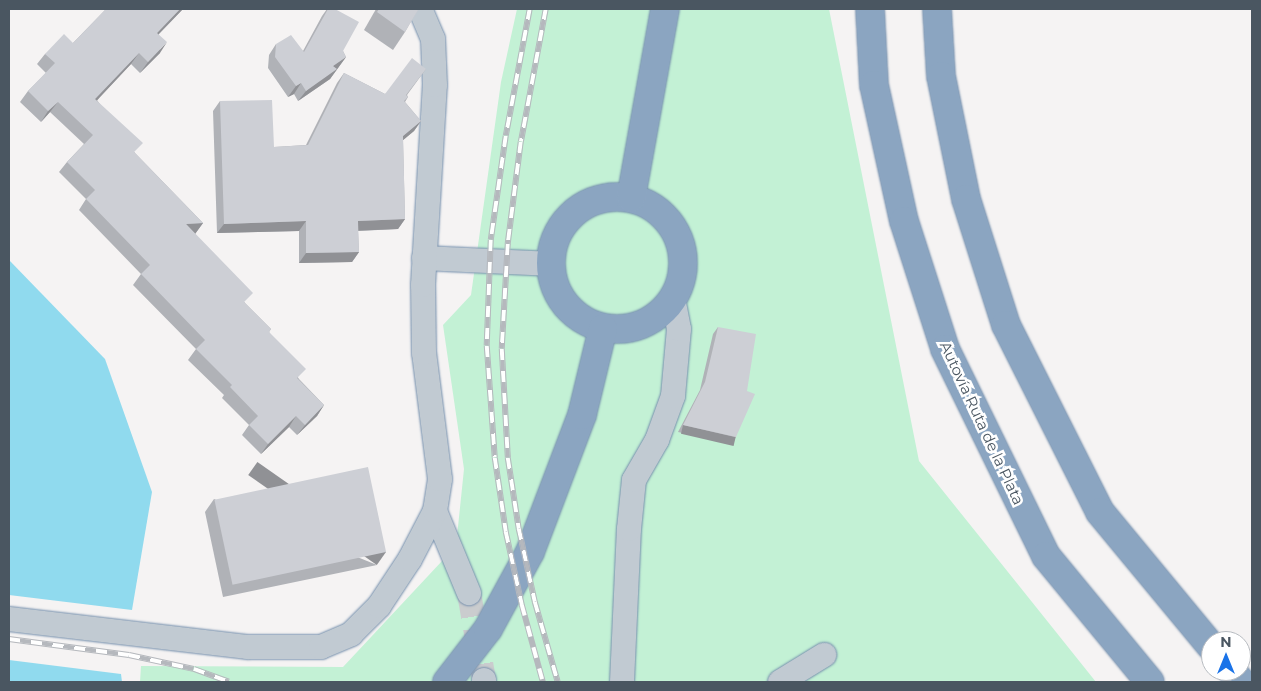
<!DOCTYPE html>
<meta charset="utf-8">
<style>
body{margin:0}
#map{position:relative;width:1261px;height:691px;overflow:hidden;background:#f5f3f3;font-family:Montserrat,sans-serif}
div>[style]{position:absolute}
.green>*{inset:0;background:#c3f1d5}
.water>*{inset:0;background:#90daee}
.minor-tunnel>*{height:24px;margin-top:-12px;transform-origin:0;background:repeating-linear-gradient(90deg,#caccce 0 24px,transparent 0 36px)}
.roads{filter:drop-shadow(0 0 1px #7690ad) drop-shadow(0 0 1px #7690ad)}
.minor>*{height:24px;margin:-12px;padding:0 12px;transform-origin:12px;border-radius:12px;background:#c1cad2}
.highway>*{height:28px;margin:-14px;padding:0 14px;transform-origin:14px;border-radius:14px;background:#8ba5c1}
.highway>.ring{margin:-14px;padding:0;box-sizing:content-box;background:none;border:28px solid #8ba5c1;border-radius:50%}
.rail>*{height:5.5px;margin-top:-2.75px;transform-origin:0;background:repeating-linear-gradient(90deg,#fff 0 11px,#b5b8bd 0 22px);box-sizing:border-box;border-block:1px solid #b5b8bd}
.wall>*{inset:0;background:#b0b2b7}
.shaded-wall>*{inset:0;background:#909195;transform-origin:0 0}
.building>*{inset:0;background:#cdcfd5;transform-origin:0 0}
span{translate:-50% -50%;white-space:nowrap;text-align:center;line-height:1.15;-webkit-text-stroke:5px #fff;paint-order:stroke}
.street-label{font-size:15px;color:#4a5661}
.frame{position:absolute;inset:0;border:10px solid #4a5661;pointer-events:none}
.north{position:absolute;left:1201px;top:631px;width:50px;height:50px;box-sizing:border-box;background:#fff;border:1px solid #b7bbc0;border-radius:50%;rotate:0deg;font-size:14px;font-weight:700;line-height:20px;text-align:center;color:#4a5661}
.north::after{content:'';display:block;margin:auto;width:18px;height:22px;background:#1a73e8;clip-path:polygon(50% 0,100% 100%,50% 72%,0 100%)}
</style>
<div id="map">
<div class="green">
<i style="clip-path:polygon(517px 9px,829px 9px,919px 461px,1096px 682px,140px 682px,141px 666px,343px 667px,456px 546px,464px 469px,443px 325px,471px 295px,501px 82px)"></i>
</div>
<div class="water">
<i style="clip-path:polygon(9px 260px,105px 359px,152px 492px,132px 610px,9px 595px)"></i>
<i style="clip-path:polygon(9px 660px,121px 674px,122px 682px,9px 682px)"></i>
</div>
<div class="minor-tunnel">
<i style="left:469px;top:593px;width:88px;rotate:80.2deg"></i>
</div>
<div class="roads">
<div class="minor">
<i style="left:424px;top:258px;width:128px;rotate:2.7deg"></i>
<i style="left:435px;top:511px;width:89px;rotate:67.5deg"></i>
<i style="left:9px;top:619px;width:241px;rotate:6.7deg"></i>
<i style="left:248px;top:647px;width:73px"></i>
<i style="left:321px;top:647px;width:33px;rotate:-23deg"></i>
<i style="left:351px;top:634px;width:40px;rotate:-45deg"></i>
<i style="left:379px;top:606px;width:56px;rotate:-56.6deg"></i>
<i style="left:410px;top:559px;width:54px;rotate:-62.5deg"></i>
<i style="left:435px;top:511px;width:32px;rotate:-81deg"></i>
<i style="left:440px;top:479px;width:127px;rotate:-97.2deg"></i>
<i style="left:424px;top:353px;width:68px;rotate:-90.8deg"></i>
<i style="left:423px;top:285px;width:200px;rotate:-86.6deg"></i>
<i style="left:435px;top:85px;width:46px;rotate:-92.5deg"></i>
<i style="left:433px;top:39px;width:33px;rotate:-113deg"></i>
<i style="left:484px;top:680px;width:2px;rotate:90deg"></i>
<i style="left:622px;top:682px;width:153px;rotate:-87.4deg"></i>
<i style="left:629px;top:529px;width:49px;rotate:-84.2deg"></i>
<i style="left:634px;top:480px;width:46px;rotate:-60.1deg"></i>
<i style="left:657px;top:440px;width:47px;rotate:-70deg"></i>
<i style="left:673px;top:396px;width:67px;rotate:-84.9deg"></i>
<i style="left:679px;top:329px;width:31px;rotate:-101deg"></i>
<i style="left:780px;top:682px;width:52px;rotate:-31.5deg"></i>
</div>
<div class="highway">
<i style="left:870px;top:9px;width:76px;rotate:87deg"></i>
<i style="left:874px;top:85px;width:139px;rotate:77.6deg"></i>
<i style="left:904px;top:221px;width:134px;rotate:72.2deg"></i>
<i style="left:945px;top:349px;width:230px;rotate:64deg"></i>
<i style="left:1046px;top:556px;width:163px;rotate:50.5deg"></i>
<i style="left:937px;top:9px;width:67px;rotate:86.6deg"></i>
<i style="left:941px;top:76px;width:126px;rotate:78.5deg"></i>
<i style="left:966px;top:199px;width:132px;rotate:72.4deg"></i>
<i style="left:1006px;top:325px;width:209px;rotate:63.3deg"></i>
<i style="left:1100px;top:512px;width:174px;rotate:50.4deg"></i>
<i class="ring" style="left:551px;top:197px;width:104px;height:104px"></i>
<i style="left:631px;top:198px;width:192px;rotate:-79.8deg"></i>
<i style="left:1232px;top:671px;width:14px;rotate:51deg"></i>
<i style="left:447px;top:682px;width:67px;rotate:-52.3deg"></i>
<i style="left:488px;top:629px;width:88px;rotate:-61.4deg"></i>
<i style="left:530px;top:552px;width:147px;rotate:-69.2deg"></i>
<i style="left:582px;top:415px;width:89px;rotate:-76.4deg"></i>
</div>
</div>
<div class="rail">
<i style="left:530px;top:9px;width:129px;rotate:100.7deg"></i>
<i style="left:506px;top:136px;width:105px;rotate:98.2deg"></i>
<i style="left:491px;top:240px;width:106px;rotate:92.2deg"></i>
<i style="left:487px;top:346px;width:112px;rotate:85.9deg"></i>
<i style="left:495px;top:458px;width:75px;rotate:81.5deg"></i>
<i style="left:506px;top:532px;width:75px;rotate:77.6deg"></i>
<i style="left:522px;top:605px;width:80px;rotate:74.7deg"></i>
<i style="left:546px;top:9px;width:135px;rotate:100.6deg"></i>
<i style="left:521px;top:142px;width:103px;rotate:97.3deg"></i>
<i style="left:508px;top:244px;width:105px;rotate:93.3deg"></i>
<i style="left:502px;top:349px;width:109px;rotate:86.8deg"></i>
<i style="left:508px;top:458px;width:72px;rotate:81.2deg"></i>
<i style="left:519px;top:529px;width:75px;rotate:77.6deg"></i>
<i style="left:535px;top:602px;width:83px;rotate:74deg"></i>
<i style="left:9px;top:639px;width:121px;rotate:7.6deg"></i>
<i style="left:129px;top:655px;width:66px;rotate:12.2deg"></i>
<i style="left:194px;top:669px;width:37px;rotate:20deg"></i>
</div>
<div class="wall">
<i style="clip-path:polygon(106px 9px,183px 9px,159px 34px,160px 53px,140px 73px,131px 64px,97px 100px,135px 153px,203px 223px,195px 234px,245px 303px,271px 329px,269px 332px,299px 379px,324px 405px,317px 416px,297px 435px,289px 427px,261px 454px,242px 435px,249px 425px,222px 398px,224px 395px,188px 360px,196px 349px,133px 285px,141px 274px,79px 210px,86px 199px,59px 172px,67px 162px,84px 144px,50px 112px,41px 122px,20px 102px,28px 91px,46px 73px,37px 64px,45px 54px,73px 43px)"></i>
<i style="clip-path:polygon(327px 9px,335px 9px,343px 51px,346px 57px,330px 79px,298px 101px,294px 94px,288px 97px,268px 68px,269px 55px,276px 44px,303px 51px,322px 16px)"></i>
<i style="clip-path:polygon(376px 9px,418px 9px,405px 32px,393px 50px,364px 30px)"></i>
<i style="clip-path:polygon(426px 69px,407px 95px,408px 97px,405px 102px,421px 121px,414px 131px,403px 140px,405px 219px,398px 229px,358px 231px,359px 252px,352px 262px,299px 263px,299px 231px,217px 233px,213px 111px,220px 101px,274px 147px,306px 145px,337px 83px,344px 73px,385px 94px)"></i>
<i style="clip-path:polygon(718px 327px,736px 437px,731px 444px,678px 432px,700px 390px,713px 334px)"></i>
<i style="clip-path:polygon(214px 499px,377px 565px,223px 597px,205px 512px)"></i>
</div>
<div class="shaded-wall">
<i style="clip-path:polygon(180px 9px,183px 9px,150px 43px,157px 33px)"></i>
<i style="clip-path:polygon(167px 42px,160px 53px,140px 73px,148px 62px)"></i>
<i style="clip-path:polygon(139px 53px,131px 64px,88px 110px,95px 99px)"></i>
<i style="clip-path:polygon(346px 57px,330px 79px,298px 101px,306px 91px,333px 66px)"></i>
<i style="clip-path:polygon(301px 83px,294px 94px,288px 97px,296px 86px)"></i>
<i style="clip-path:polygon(58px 102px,50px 112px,41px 122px,48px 111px)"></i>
<i style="clip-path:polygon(421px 121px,414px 131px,396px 146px,403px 136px)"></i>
<i style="clip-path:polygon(405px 219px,398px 229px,351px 231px,358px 221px)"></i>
<i style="clip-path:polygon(306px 221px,299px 231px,217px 233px,224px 224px)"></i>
<i style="clip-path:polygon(203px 223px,195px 234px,186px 224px)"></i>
<i style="clip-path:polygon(359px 252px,352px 262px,299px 263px,306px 253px)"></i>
<i style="clip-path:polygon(324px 405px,317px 416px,297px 435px,305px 425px)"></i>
<i style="clip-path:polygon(296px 416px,289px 427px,261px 454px,268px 444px)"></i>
<i style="left:683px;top:425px;width:54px;height:9px;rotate:13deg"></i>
<i style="left:386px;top:552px;width:16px;height:157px;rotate:125deg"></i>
</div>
<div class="building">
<i style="clip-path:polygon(106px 9px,180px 9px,157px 33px,167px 42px,148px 62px,139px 53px,95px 99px,143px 143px,134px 152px,203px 223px,186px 224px,253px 293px,244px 302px,271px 329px,269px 332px,306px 369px,297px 378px,324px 405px,305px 425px,296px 416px,268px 444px,249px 425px,258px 416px,230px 387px,232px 385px,196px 349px,205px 340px,141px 274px,150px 265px,86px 199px,95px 190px,67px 162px,93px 135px,58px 102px,48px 111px,28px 91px,55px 63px,45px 54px,64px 34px,73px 43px)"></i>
<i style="clip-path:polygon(328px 9px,335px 9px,359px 22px,343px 51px,346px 57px,333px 66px,337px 69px,306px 91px,301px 83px,296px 86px,275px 57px,276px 44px,291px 35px,304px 52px)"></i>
<i style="clip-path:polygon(379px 9px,418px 9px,418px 10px,405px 32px,377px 12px)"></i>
<i style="clip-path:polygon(412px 58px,426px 69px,406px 95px,408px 97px,404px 101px,421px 121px,403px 136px,405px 219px,358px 221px,359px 252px,306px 253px,306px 221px,224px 224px,220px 101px,272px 100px,274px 147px,308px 145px,344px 73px,385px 94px)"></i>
<i style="clip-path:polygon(718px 327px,756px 334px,747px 391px,755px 394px,736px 437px,683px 425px,705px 382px)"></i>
<i style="left:368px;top:467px;width:87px;height:157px;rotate:78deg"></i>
</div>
<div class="street-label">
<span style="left:982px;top:423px;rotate:65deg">Autovía Ruta de la Plata</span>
</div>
<div class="frame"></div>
<div class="north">N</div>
</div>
